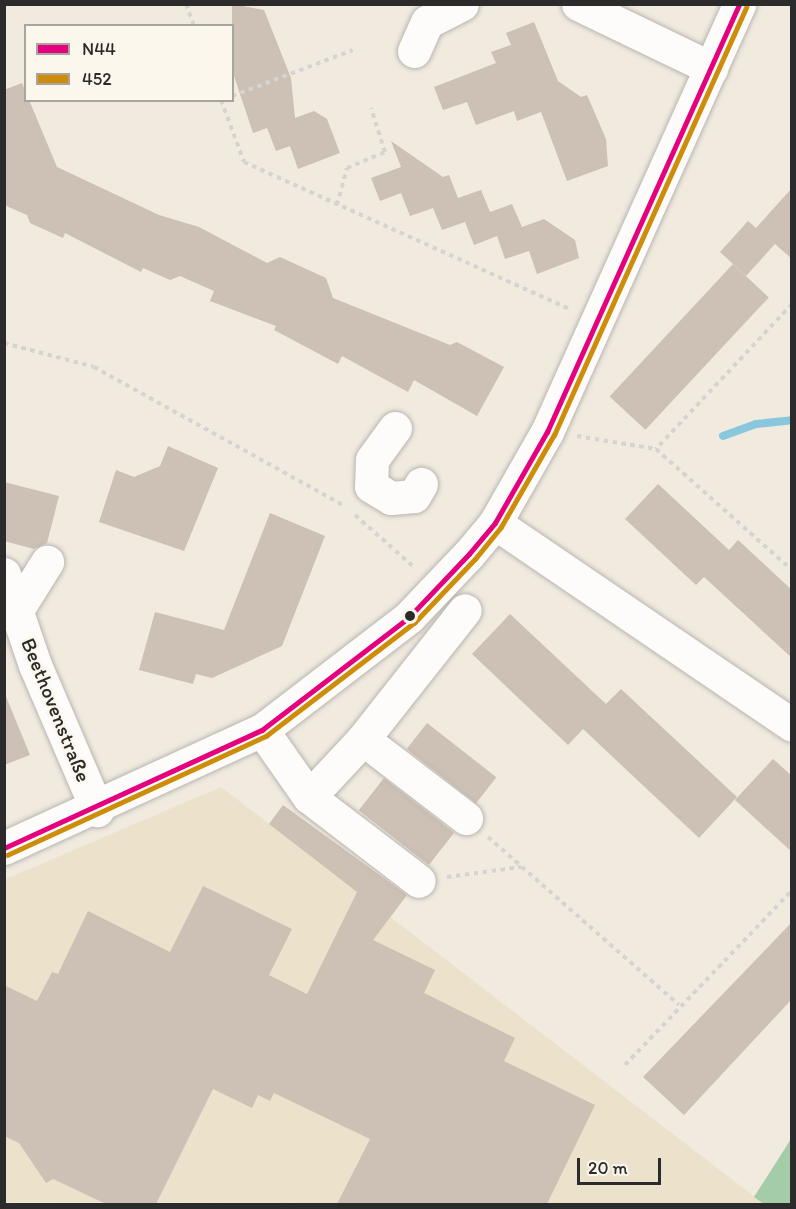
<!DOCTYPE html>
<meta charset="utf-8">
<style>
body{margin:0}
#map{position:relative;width:796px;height:1209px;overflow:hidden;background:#f0eadf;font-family:Itim,sans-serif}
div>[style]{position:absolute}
.built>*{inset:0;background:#ece1cb}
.forest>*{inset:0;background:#a4cca9}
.stream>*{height:8px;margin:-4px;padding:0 4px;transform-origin:4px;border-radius:4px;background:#89c8dc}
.building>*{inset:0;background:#cdc0b5;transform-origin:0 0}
.path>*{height:4px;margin-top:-2px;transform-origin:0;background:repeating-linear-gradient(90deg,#d6d4d1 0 4.5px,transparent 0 9px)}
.roads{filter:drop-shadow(0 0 2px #b9b5af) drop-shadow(0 0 2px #b9b5af)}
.minor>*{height:33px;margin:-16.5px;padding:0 16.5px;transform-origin:16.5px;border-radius:16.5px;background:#fdfcfa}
.bus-1>*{height:4.5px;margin:-2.25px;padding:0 2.25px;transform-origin:2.25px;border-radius:2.25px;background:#e5007d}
.bus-2>*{height:4.5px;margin:-2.25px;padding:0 2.25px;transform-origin:2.25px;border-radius:2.25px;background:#ce8d09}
.dots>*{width:16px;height:16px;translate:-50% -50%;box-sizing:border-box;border:3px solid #fbf7ec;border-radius:50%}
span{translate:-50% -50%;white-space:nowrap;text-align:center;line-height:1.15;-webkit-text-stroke:5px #fbf7ec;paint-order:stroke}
.street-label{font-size:21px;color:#2b2b2b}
.frame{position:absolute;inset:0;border:6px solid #2b2b2b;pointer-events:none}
.legend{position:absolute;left:24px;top:24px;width:210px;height:78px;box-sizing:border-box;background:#fbf7ec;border:2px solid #a8a59f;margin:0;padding:8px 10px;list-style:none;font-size:18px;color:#2b2b2b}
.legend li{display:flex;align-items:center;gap:12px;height:30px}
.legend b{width:30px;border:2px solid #a8a59f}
.scale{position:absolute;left:577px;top:1158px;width:84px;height:27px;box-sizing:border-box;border:3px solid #2b2b2b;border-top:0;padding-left:8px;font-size:18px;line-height:21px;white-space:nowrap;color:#2b2b2b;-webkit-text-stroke:4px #fbf7ec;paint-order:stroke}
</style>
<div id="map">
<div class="built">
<i style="clip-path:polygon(221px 787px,764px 1204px,4px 1202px,4px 880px)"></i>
</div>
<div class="forest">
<i style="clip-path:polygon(791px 1139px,791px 1204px,764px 1204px,754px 1197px)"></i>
</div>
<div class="stream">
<i style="left:723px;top:436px;width:35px;rotate:-20deg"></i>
<i style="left:756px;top:424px;width:36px;rotate:-6deg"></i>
</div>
<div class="building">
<i style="clip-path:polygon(232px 4px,264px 10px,291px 78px,295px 118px,314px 111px,327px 119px,340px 153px,298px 169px,290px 146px,276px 151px,267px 128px,253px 133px,232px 70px)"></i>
<i style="clip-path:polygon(534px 22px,558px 81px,581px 97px,587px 95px,606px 139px,608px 166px,567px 181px,541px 112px,517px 121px,514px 111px,476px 125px,467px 102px,443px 110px,434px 87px,496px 63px,491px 52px,511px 45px,506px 33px)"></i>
<i style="clip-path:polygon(22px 83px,57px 167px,159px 215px,199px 227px,267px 263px,280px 257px,326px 278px,333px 298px,450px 345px,457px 342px,504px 367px,477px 416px,414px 380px,408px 392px,342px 356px,338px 364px,274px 330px,276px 326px,210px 301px,214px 291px,180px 276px,170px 280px,143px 268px,141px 272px,65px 233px,63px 238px,30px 223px,27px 215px,4px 205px,4px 90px)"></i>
<i style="clip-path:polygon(391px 141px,443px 177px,449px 175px,458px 198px,481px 190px,490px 212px,512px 204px,522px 227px,544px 219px,575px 240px,579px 258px,537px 274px,529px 251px,505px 259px,497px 236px,474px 245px,465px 222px,442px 230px,433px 208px,410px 216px,401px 193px,380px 201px,371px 178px,401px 167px)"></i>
<i style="clip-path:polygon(792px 188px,792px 259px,775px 244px,746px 276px,720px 252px,748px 221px,756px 228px)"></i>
<i style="left:733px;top:264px;width:49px;height:181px;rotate:43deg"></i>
<i style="clip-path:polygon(168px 446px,218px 468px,184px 551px,99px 522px,116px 470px,134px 477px,160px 466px)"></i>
<i style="clip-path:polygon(4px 482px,59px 496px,47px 543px,34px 549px,4px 541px)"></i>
<i style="clip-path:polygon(658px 484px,729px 550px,738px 540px,792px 590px,792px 658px,704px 577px,696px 585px,625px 519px)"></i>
<i style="clip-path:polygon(270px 513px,325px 536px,282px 646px,212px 678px,196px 674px,193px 684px,139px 670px,155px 612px,224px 630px)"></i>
<i style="clip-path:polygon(510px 614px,606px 704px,621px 689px,737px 797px,699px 838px,583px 729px,568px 745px,472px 654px)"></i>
<i style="clip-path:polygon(5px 694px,30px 755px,4px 765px,4px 695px)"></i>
<i style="left:427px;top:723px;width:88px;height:33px;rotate:38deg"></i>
<i style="clip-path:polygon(773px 759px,792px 776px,792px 852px,735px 800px)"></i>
<i style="left:384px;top:778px;width:89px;height:41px;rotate:38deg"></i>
<i style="clip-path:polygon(283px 805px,407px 895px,373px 940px,435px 970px,424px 993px,515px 1038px,504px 1061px,595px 1105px,547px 1204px,337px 1204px,370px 1139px,274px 1093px,270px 1101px,258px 1095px,252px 1108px,213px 1089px,156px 1204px,106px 1204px,53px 1179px,46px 1183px,19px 1143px,4px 1136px,4px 985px,37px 1001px,52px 972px,58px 974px,88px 911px,170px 952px,203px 886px,292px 929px,269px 975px,307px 994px,357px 892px,269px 824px)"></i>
<i style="clip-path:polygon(792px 922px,792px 999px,684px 1115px,643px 1077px)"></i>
</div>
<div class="path">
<i style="left:186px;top:4px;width:23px;rotate:70deg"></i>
<i style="left:232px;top:96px;width:129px;rotate:-20.8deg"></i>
<i style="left:221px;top:100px;width:66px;rotate:69.6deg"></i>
<i style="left:244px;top:162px;width:357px;rotate:24.3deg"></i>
<i style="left:337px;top:205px;width:38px;rotate:-75deg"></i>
<i style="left:347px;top:168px;width:41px;rotate:-22.8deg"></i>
<i style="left:385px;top:152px;width:46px;rotate:-107.7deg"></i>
<i style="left:792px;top:304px;width:199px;rotate:133.2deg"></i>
<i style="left:656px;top:449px;width:182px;rotate:41.7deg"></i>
<i style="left:4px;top:343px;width:93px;rotate:14.9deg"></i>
<i style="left:94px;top:367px;width:287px;rotate:29deg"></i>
<i style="left:577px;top:436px;width:80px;rotate:9.3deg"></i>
<i style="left:355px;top:515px;width:80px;rotate:41.5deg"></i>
<i style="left:488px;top:837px;width:254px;rotate:41.3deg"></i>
<i style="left:447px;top:877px;width:75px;rotate:-7.7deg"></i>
<i style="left:625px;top:1065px;width:242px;rotate:-46.3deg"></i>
</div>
<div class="roads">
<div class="minor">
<i style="left:578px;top:4px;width:148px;rotate:25.7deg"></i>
<i style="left:414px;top:51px;width:32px;rotate:-66deg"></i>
<i style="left:427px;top:22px;width:39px;rotate:-27deg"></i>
<i style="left:395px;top:428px;width:39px;rotate:126deg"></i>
<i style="left:372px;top:460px;width:26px;rotate:92deg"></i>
<i style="left:371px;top:486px;width:23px;rotate:31deg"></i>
<i style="left:391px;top:498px;width:23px;rotate:-5deg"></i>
<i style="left:414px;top:496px;width:14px;rotate:-60deg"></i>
<i style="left:495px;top:523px;width:359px;rotate:34.2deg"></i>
<i style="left:4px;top:574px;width:96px;rotate:71.2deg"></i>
<i style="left:35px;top:665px;width:158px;rotate:66.8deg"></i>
<i style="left:4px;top:609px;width:13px;rotate:4deg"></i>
<i style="left:17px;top:610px;width:57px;rotate:-58deg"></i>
<i style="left:262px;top:730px;width:82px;rotate:55deg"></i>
<i style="left:309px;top:797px;width:79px;rotate:-47deg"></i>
<i style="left:363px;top:739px;width:164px;rotate:-51.7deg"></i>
<i style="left:363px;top:739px;width:130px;rotate:37.5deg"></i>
<i style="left:309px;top:797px;width:138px;rotate:37.4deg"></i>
<i style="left:4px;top:848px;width:284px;rotate:-24.6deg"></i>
<i style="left:262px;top:730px;width:185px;rotate:-37.5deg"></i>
<i style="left:409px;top:617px;width:87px;rotate:-46.4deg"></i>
<i style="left:469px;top:554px;width:40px;rotate:-50deg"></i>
<i style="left:495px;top:523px;width:105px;rotate:-60.3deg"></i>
<i style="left:547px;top:432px;width:469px;rotate:-65.8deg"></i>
</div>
</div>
<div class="bus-1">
<i style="left:4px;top:848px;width:284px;rotate:-24.6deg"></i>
<i style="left:262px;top:730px;width:185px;rotate:-37.5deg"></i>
<i style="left:409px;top:617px;width:87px;rotate:-46.4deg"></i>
<i style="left:469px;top:554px;width:40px;rotate:-50deg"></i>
<i style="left:495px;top:523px;width:105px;rotate:-60.3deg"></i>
<i style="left:547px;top:432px;width:469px;rotate:-65.8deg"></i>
</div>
<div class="bus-2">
<i style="left:7px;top:855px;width:285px;rotate:-24.7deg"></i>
<i style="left:266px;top:736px;width:186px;rotate:-37.4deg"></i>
<i style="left:414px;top:623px;width:88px;rotate:-46.4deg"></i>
<i style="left:475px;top:559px;width:41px;rotate:-50.9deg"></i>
<i style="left:501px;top:527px;width:106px;rotate:-60.1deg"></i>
<i style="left:554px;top:435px;width:469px;rotate:-65.8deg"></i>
</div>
<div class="dots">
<i style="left:410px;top:616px;background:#2b2b2b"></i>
</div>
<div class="street-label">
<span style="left:56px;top:710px;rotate:68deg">Beethovenstraße</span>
</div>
<div class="frame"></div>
<ul class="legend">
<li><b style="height:8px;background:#e5007d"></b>N44</li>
<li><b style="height:8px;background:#ce8d09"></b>452</li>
</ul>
<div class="scale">20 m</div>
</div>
